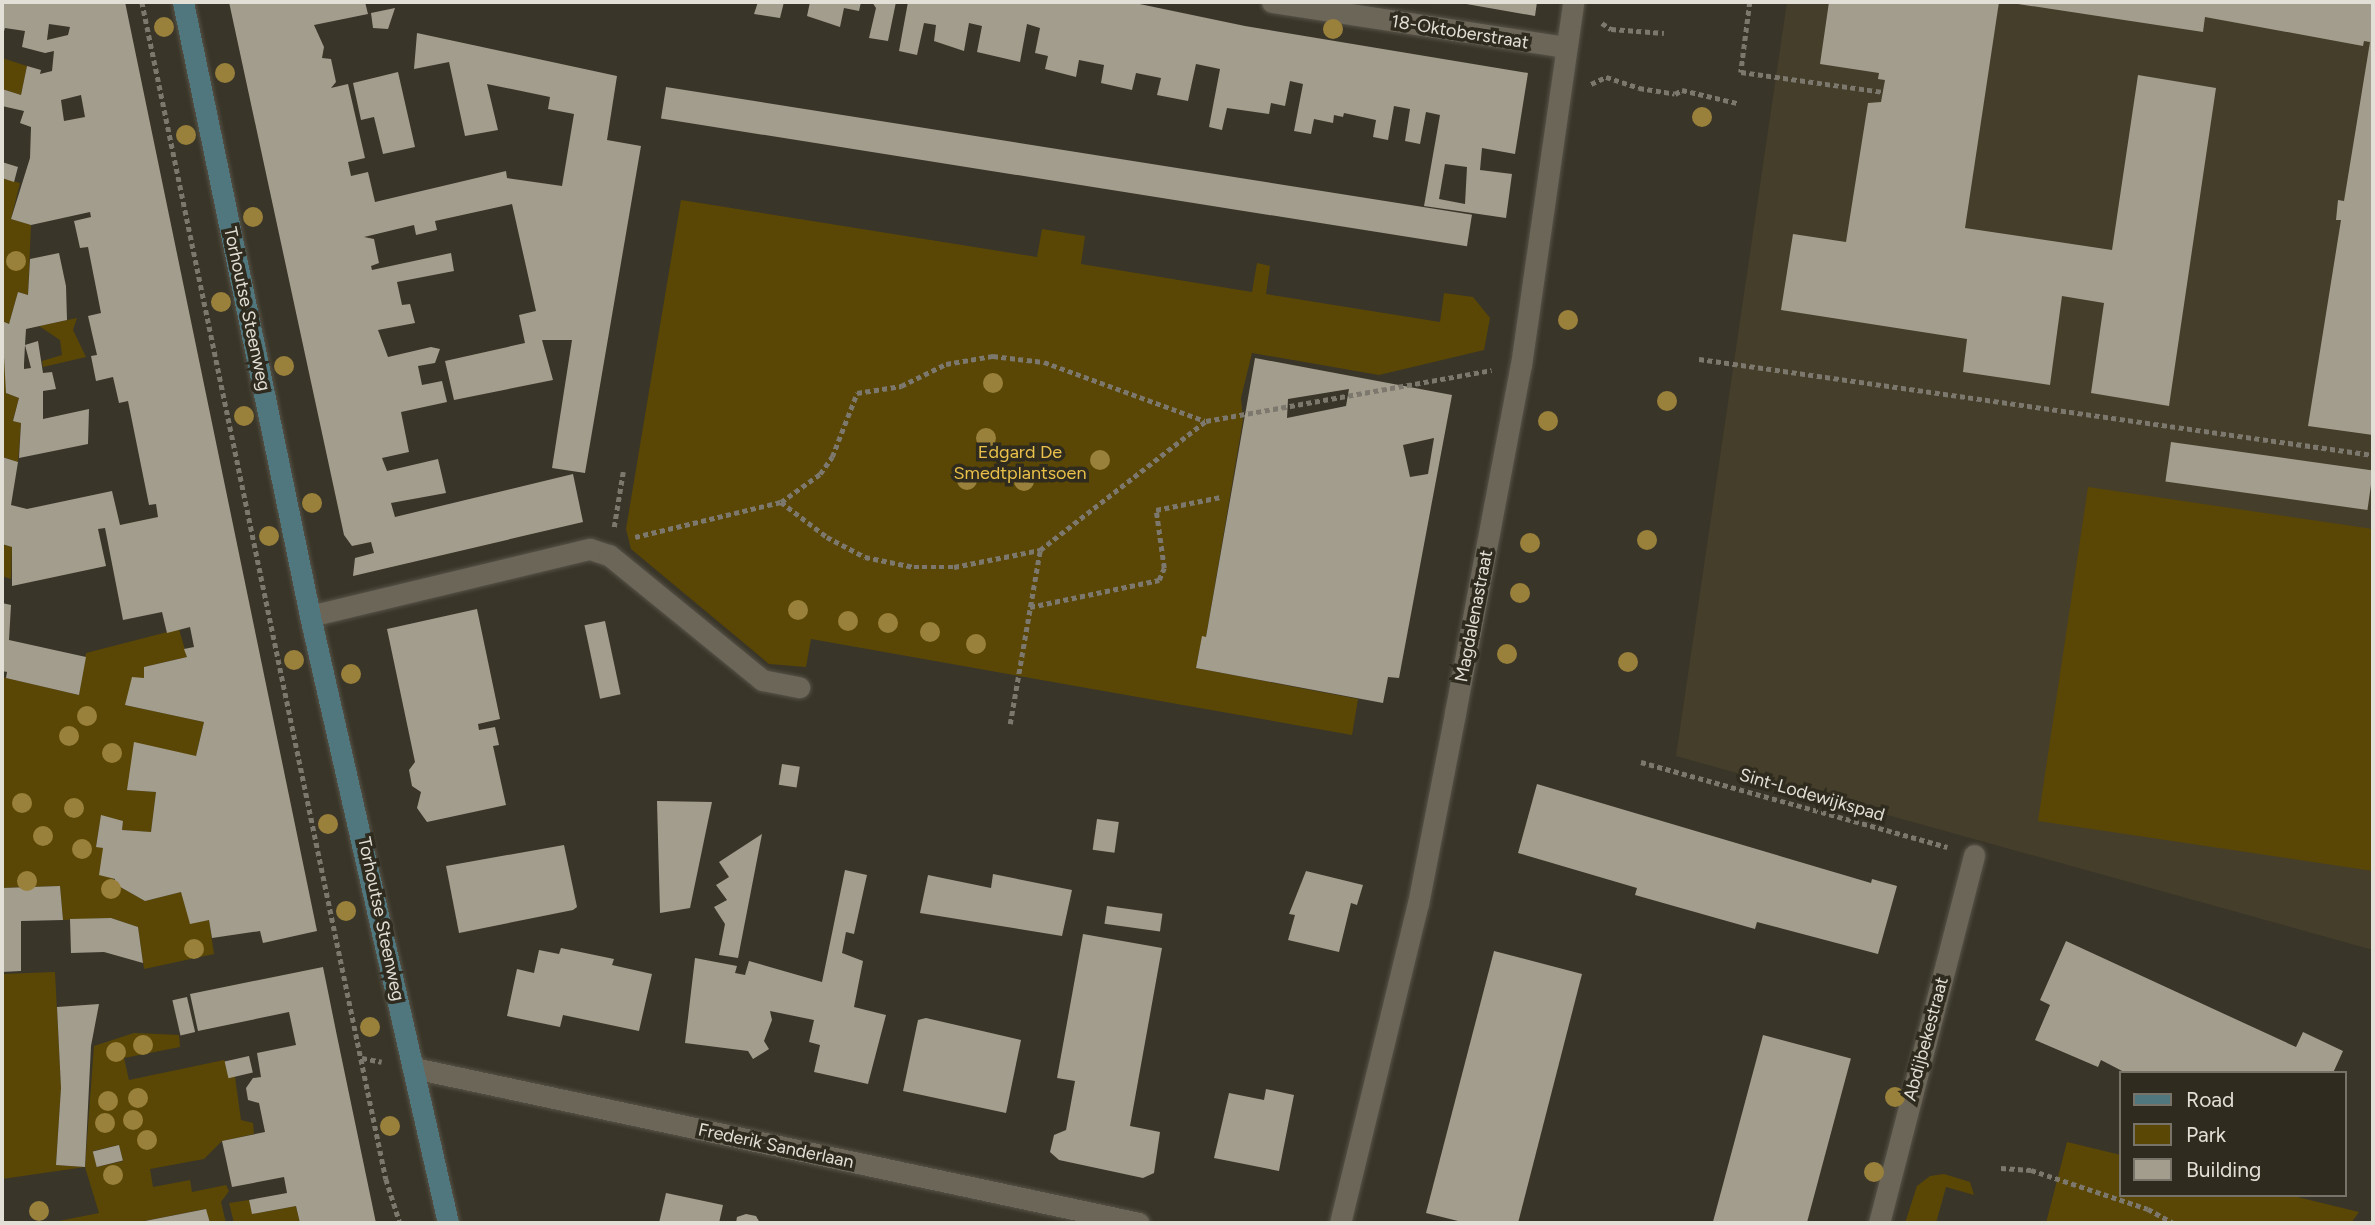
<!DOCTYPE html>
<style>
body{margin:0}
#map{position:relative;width:2375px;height:1225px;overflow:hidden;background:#393528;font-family:Figtree,sans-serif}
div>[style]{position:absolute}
.built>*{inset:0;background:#453e2b}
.green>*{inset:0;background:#5a4706}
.building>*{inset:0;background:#a39d8e;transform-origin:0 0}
.path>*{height:4.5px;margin-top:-2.25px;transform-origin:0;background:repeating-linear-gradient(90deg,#7c786d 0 5px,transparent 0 8.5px)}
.roads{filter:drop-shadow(0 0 2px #575348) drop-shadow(0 0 2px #575348)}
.street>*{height:21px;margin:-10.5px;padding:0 10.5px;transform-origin:10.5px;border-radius:10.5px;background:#6b6658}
.secondary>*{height:21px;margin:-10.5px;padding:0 10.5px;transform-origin:10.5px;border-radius:10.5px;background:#50767e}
.trees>*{width:20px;height:20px;margin:-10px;border-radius:50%;background:#9a813b}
span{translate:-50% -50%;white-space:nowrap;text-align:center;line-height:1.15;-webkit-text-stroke:7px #2f2b1e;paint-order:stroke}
.street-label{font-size:18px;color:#e2dfd7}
.park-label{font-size:18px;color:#e9c04a}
.frame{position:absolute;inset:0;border:4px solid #e2dfd7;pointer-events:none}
.legend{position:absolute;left:2119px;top:1071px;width:228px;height:126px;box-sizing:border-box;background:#2f2b1e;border:2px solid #777368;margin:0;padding:9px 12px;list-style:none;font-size:21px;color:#e2dfd7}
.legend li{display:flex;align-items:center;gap:14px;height:35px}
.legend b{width:35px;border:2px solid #777368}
</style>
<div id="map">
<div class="built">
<i style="clip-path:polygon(1787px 2px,2373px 2px,2373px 950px,1676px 756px)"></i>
</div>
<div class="green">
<i style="clip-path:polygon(2px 58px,27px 66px,21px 95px,2px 89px)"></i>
<i style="clip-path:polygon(2px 178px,20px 183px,11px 219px,31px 225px,28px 295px,18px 292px,9px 324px,2px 321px)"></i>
<i style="clip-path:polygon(681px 200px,1037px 257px,1042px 229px,1085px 236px,1081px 264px,1252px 292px,1257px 263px,1270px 266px,1266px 294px,1440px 322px,1444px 293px,1473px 297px,1490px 318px,1484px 350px,1379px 375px,1252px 353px,1241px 398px,1243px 420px,1206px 637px,1202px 637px,1196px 668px,1358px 699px,1352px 735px,811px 639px,806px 667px,769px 664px,631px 549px,626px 529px)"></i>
<i style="clip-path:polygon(77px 318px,73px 330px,86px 357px,43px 367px,42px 361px,62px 355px,60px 340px,39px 326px)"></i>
<i style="clip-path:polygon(2px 358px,7px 359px,6px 393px,19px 398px,13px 420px,21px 423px,18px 462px,2px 457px)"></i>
<i style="clip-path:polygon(2088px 487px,2373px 529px,2373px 871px,2038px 821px)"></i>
<i style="clip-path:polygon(2px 544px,12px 547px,11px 579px,2px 576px)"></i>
<i style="clip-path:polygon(179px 629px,187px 657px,144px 667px,144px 678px,125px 705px,204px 722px,196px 756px,127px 790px,156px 792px,151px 832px,122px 830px,123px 821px,101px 816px,96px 846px,103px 848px,115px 884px,145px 901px,181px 892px,209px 920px,214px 954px,144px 969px,138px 927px,111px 918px,63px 920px,60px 886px,2px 888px,2px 677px,79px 695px,86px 653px)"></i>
<i style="clip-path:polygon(evenodd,55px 972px,61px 1088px,56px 1165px,85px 1167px,94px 1046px,134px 1033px,179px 1035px,180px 1047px,124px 1058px,129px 1080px,224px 1060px,235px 1077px,241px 1120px,253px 1123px,254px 1134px,222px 1141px,204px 1159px,150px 1169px,153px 1187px,190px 1180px,192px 1192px,226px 1185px,229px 1191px,221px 1202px,226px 1223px,210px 1223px,205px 1209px,134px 1223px,49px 1223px,99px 1213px,85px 1167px,2px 1179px,2px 974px,55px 972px,119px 1145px,123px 1161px,97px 1167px,93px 1151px,119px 1145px)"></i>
<i style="clip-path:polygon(2067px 1142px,2121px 1155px,2121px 1195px,2289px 1195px,2359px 1212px,2351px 1223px,2046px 1223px)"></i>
<i style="clip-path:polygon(1944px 1174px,1970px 1182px,1974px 1195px,1946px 1187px,1936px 1223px,1905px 1223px,1917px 1186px,1930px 1176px)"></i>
<i style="clip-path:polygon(249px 1200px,253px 1214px,296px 1206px,300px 1223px,234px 1223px,229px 1203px)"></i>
</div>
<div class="building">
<i style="clip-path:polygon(evenodd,2px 2px,125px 2px,317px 931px,263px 943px,260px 931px,212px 938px,209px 920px,190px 924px,181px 892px,145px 901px,115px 884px,115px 879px,99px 875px,103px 848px,96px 847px,101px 815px,123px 821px,122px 830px,151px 832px,156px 792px,127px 790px,134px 742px,196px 756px,204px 722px,125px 705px,132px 677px,144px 678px,144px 667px,187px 657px,184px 649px,194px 647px,190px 627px,167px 633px,162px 612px,123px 620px,105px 528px,98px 529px,106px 566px,12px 586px,12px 547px,2px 544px,2px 457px,18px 462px,11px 505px,27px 509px,112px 491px,120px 525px,158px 517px,156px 504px,149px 505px,128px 401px,119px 403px,113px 377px,96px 381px,91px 356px,97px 355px,88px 316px,101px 313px,88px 247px,80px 248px,74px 221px,91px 217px,90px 212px,31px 225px,11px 219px,30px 158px,31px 127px,20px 123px,24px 111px,2px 106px,2px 89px,21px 95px,27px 66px,41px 70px,40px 74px,52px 71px,54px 51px,45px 53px,22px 47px,25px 31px,5px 28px,2px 38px,2px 2px,49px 24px,70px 27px,68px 35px,47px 40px,49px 24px,2px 2px,81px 95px,85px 117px,64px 121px,61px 100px,81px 95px)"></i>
<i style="clip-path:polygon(229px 2px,365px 2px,368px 14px,314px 25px,324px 47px,322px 58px,331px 59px,336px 82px,331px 88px,348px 84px,365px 158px,348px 162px,351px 176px,368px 172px,375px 202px,506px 171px,507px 178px,562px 186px,574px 114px,548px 109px,550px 97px,487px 84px,498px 130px,465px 136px,449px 62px,414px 69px,417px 33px,617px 76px,607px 140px,641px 146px,585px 473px,552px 468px,572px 340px,542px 340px,553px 380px,454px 400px,445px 361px,525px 343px,519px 315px,536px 311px,512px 204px,435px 221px,437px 230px,416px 235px,414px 225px,364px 237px,374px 239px,379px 263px,371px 266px,372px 270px,451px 253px,454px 271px,397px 282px,402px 305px,410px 304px,415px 323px,378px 330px,388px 357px,431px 347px,440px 349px,435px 363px,418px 366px,422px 385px,442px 381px,447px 402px,401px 412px,409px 452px,382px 458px,387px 471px,438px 459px,446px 493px,391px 503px,395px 517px,573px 474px,583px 522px,353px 576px,355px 558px,374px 553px,371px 542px,352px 546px,344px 535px)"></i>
<i style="clip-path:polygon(758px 2px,784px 2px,780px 18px,754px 14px)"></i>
<i style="clip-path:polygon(810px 2px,861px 2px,859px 11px,844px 8px,840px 27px,807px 16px)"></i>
<i style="clip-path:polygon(872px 2px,896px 2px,888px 41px,869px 38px,876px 8px)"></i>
<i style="clip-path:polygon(evenodd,908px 2px,1130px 2px,1245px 26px,1528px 73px,1515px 154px,1482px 148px,1480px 170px,1512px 174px,1506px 218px,1424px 206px,1440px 115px,1426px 112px,1420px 144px,1405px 141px,1410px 109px,1394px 106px,1388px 140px,1373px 137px,1376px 120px,1344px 113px,1343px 117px,1334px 115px,1333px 123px,1314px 119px,1311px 134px,1294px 131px,1303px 84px,1290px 81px,1285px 106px,1271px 103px,1269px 114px,1227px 108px,1222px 130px,1209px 127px,1220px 69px,1196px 64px,1188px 101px,1157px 95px,1161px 78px,1136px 73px,1132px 90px,1101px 83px,1104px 65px,1079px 60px,1076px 77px,1045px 69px,1048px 56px,1035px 53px,1040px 28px,1027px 24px,1020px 62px,977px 52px,982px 26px,969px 23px,964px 51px,934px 41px,936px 25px,924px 23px,917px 55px,899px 51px,908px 2px,1445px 164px,1467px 167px,1465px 204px,1439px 199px,1445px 164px)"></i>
<i style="clip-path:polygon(1455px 2px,1537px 2px,1535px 16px)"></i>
<i style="clip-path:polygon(1829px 2px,1999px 2px,1965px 228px,2112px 250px,2138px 75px,2216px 88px,2169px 406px,2091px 393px,2104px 303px,2062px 296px,2050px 385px,1963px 372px,1967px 339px,1781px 310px,1793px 234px,1846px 242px,1868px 103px,1881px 102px,1885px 80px,1878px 79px,1879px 73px,1820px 64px)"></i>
<i style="clip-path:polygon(2005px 2px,2373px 2px,2373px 435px,2308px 426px,2341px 220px,2336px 220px,2338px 200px,2344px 201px,2370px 42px,2364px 41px,2363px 46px,2205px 17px,2203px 32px)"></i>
<i style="clip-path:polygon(395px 8px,388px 29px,373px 28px,371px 13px)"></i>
<i style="clip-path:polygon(398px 72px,415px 147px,383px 154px,374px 117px,361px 120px,353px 83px)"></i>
<i style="left:666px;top:87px;width:816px;height:32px;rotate:9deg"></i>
<i style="clip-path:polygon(2px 162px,18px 167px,14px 182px,2px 178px)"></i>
<i style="clip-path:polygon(evenodd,59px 253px,66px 286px,67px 320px,26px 329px,25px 345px,38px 341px,43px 373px,52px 372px,56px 389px,43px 391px,43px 419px,89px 409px,88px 444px,19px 458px,21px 423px,13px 421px,19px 398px,6px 393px,2px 321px,9px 324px,18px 292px,28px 295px,30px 259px,59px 253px,25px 345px,31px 368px,24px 369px,24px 364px,25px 345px)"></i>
<i style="clip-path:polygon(evenodd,1255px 358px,1452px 395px,1399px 678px,1388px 677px,1383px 703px,1196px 668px,1202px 636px,1206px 637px,1255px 358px,1349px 389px,1346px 406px,1287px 418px,1288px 399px,1349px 389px,1255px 358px,1434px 438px,1428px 474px,1410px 477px,1403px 445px,1434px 438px)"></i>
<i style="left:2171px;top:442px;width:204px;height:40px;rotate:8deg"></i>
<i style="clip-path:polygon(2px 603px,11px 605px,9px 640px,86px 657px,79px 695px,6px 678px,7px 672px,2px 671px)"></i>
<i style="clip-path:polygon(477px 609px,500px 719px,478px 724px,479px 730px,495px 727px,499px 745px,493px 746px,506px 805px,427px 822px,417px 808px,421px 792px,412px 786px,409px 770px,415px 762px,387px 629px)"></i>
<i style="left:605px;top:621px;width:75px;height:21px;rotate:78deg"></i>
<i style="left:782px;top:764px;width:18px;height:21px;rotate:9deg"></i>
<i style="clip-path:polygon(1537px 784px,1871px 883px,1872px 879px,1897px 886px,1878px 954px,1757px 922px,1755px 929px,1635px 895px,1637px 888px,1518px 853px)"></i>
<i style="clip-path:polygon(657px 801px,712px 802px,690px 908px,660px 913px)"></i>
<i style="left:1097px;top:819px;width:22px;height:31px;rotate:8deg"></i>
<i style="clip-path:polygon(762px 834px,738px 958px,719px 955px,725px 924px,714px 907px,727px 900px,716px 885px,729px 877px,719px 862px)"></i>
<i style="clip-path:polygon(564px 845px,577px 907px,573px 910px,459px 933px,446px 866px)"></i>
<i style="clip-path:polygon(845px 870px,867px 875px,854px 934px,846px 932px,842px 953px,863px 961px,854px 1007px,886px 1015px,868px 1084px,814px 1072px,820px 1045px,809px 1042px,814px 1020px,770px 1011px,772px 1020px,764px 1041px,769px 1049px,753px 1059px,748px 1051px,685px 1043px,695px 958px,737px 966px,735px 973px,745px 975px,749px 961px,822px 982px)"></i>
<i style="clip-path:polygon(1306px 871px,1363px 885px,1357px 905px,1351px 903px,1339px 952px,1288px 940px,1295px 915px,1289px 914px)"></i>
<i style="clip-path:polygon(993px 874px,1072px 890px,1062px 936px,920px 913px,928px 875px,991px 888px)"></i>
<i style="clip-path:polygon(60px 886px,63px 920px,21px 921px,21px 971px,2px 972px,2px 888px)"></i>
<i style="left:1107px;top:906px;width:56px;height:18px;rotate:8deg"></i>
<i style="clip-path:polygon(111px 918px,138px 927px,143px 963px,104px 952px,71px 953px,70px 919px)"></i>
<i style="clip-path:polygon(1083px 934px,1162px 948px,1130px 1126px,1160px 1132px,1154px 1173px,1143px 1178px,1059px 1160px,1050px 1152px,1054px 1135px,1066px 1130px,1075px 1081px,1057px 1078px)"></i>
<i style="clip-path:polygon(2066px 941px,2296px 1047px,2303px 1032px,2343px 1051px,2333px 1073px,2126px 1073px,2101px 1060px,2098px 1067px,2035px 1040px,2050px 1005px,2040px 1000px)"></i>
<i style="clip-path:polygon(561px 948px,614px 959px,612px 965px,652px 974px,639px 1031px,563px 1015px,560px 1027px,507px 1016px,517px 969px,534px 973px,539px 950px,559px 954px)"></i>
<i style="clip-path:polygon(1494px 951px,1582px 974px,1518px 1223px,1466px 1223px,1426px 1213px)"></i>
<i style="clip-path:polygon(323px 967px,337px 1036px,376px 1223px,300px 1223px,296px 1206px,252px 1214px,249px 1200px,287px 1193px,284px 1177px,232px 1187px,222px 1141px,265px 1132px,259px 1103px,248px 1100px,246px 1088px,253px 1078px,261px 1077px,257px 1053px,296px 1045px,289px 1012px,198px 1031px,190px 994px)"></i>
<i style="left:187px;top:997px;width:36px;height:15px;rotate:77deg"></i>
<i style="clip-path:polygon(99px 1004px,91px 1046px,85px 1167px,56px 1165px,61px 1088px,57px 1007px)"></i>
<i style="clip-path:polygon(926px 1018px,1021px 1040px,1006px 1113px,903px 1091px,918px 1020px)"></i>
<i style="left:1763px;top:1035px;width:91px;height:194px;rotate:15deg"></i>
<i style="left:249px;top:1056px;width:17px;height:25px;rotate:77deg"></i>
<i style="clip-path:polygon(1266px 1089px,1294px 1095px,1279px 1171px,1214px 1158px,1229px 1093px,1264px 1100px)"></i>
<i style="left:119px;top:1145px;width:16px;height:27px;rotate:76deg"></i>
<i style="clip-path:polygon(666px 1193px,723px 1205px,719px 1223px,659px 1223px)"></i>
<i style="clip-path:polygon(206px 1209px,210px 1223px,140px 1223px,140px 1222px)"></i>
<i style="clip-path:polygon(746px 1214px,756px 1216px,760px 1223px,736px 1223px,737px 1217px)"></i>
</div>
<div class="path">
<i style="left:142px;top:2px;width:1202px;rotate:78.29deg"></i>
<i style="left:386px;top:1179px;width:46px;rotate:72.3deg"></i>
<i style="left:1750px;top:2px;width:71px;rotate:97.3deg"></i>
<i style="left:1741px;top:72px;width:143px;rotate:8deg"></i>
<i style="left:1602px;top:23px;width:11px;rotate:34deg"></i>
<i style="left:1611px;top:29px;width:53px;rotate:4.3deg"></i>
<i style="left:1591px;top:84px;width:17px;rotate:-25deg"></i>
<i style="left:1606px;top:77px;width:35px;rotate:18deg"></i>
<i style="left:1639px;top:88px;width:36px;rotate:9deg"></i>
<i style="left:1675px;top:94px;width:8px;rotate:-30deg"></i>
<i style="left:1682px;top:90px;width:57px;rotate:13.3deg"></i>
<i style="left:1699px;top:359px;width:681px;rotate:8.11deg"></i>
<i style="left:781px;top:502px;width:48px;rotate:-35.7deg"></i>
<i style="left:820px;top:474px;width:21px;rotate:-55deg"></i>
<i style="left:832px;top:457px;width:69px;rotate:-68.7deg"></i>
<i style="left:857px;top:393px;width:45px;rotate:-9deg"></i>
<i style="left:901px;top:386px;width:50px;rotate:-26.1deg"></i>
<i style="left:946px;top:364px;width:48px;rotate:-9.7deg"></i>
<i style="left:993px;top:356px;width:51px;rotate:6.7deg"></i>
<i style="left:1044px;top:362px;width:171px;rotate:20.1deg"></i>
<i style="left:614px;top:527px;width:56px;rotate:-80.7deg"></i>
<i style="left:635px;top:537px;width:150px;rotate:-13.5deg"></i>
<i style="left:781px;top:502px;width:58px;rotate:37.3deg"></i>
<i style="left:827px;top:537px;width:43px;rotate:27.8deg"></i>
<i style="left:865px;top:557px;width:50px;rotate:11.5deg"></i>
<i style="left:914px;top:567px;width:40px"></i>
<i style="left:954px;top:567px;width:88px;rotate:-11.2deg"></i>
<i style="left:1040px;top:550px;width:210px;rotate:-37.9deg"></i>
<i style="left:1206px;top:421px;width:290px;rotate:-10.1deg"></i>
<i style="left:1030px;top:607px;width:132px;rotate:-11.8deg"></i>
<i style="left:1159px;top:580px;width:13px;rotate:-67deg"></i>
<i style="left:1164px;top:568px;width:59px;rotate:-97.9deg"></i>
<i style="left:1156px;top:510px;width:66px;rotate:-11.3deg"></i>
<i style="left:1010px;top:724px;width:177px;rotate:-80.2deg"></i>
<i style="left:1641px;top:762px;width:318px;rotate:15.5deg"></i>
<i style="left:362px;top:1058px;width:20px;rotate:11deg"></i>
<i style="left:2001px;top:1168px;width:30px;rotate:4deg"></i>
<i style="left:2031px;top:1170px;width:123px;rotate:18.4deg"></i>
<i style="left:2148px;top:1209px;width:29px;rotate:29deg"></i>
</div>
<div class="roads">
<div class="street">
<i style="left:1272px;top:2px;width:297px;rotate:8.7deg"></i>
<i style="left:310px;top:616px;width:288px;rotate:-13.5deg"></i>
<i style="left:590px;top:549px;width:20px;rotate:18deg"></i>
<i style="left:609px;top:555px;width:198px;rotate:39.2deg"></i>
<i style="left:762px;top:680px;width:38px;rotate:11deg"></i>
<i style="left:414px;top:1068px;width:741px;rotate:12.07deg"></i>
<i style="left:1340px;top:1223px;width:328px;rotate:-76.3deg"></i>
<i style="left:1418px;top:904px;width:195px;rotate:-79deg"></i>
<i style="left:1455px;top:713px;width:354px;rotate:-79.3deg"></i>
<i style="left:1521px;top:365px;width:367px;rotate:-81.8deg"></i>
<i style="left:1879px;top:1223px;width:380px;rotate:-75.5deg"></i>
</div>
<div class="secondary">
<i style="left:183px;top:2px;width:627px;rotate:78.31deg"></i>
<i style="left:310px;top:616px;width:622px;rotate:77.19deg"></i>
</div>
</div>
<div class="trees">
<i style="left:164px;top:27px"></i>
<i style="left:1333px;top:29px"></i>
<i style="left:225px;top:73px"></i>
<i style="left:1702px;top:117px"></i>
<i style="left:186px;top:135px"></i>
<i style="left:253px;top:217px"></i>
<i style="left:16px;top:261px"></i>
<i style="left:221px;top:302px"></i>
<i style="left:1568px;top:320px"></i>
<i style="left:284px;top:366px"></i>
<i style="left:993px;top:383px"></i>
<i style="left:1667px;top:401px"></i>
<i style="left:244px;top:416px"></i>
<i style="left:1548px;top:421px"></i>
<i style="left:986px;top:438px"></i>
<i style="left:1100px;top:460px"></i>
<i style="left:967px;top:480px"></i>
<i style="left:1024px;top:481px"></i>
<i style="left:312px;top:503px"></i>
<i style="left:269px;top:536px"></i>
<i style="left:1647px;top:540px"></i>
<i style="left:1530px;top:543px"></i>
<i style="left:1520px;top:593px"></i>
<i style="left:798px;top:610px"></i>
<i style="left:848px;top:621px"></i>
<i style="left:888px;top:623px"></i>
<i style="left:930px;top:632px"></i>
<i style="left:976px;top:644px"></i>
<i style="left:1507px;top:654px"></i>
<i style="left:294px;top:660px"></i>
<i style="left:1628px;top:662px"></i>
<i style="left:351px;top:674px"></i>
<i style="left:87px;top:716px"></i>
<i style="left:69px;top:736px"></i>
<i style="left:112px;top:753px"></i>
<i style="left:22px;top:803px"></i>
<i style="left:74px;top:808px"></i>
<i style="left:328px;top:824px"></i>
<i style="left:43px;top:836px"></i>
<i style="left:82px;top:849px"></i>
<i style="left:27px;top:881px"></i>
<i style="left:111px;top:889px"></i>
<i style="left:346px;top:911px"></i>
<i style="left:194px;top:949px"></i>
<i style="left:370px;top:1027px"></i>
<i style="left:143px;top:1045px"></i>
<i style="left:116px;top:1052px"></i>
<i style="left:1895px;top:1097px"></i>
<i style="left:138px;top:1098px"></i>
<i style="left:108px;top:1101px"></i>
<i style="left:133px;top:1120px"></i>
<i style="left:105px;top:1123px"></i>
<i style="left:390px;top:1126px"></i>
<i style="left:147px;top:1140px"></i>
<i style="left:1874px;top:1172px"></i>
<i style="left:113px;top:1175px"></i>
<i style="left:39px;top:1211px"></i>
</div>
<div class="street-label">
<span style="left:1460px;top:32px;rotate:9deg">18-Oktoberstraat</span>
<span style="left:247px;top:309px;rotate:78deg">Torhoutse Steenweg</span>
<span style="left:1474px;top:616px;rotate:-79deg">Magdalenastraat</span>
<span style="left:1812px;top:795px;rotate:16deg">Sint-Lodewijkspad</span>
<span style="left:381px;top:919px;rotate:78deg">Torhoutse Steenweg</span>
<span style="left:1926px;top:1039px;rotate:-75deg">Abdijbekestraat</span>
<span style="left:776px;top:1146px;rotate:12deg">Frederik Sanderlaan</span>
</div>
<div class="park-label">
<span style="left:1020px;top:463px">Edgard De<br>Smedtplantsoen</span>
</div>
<div class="frame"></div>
<ul class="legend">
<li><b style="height:9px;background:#50767e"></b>Road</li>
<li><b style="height:19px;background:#5a4706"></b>Park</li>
<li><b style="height:19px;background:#a39d8e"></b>Building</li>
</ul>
</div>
